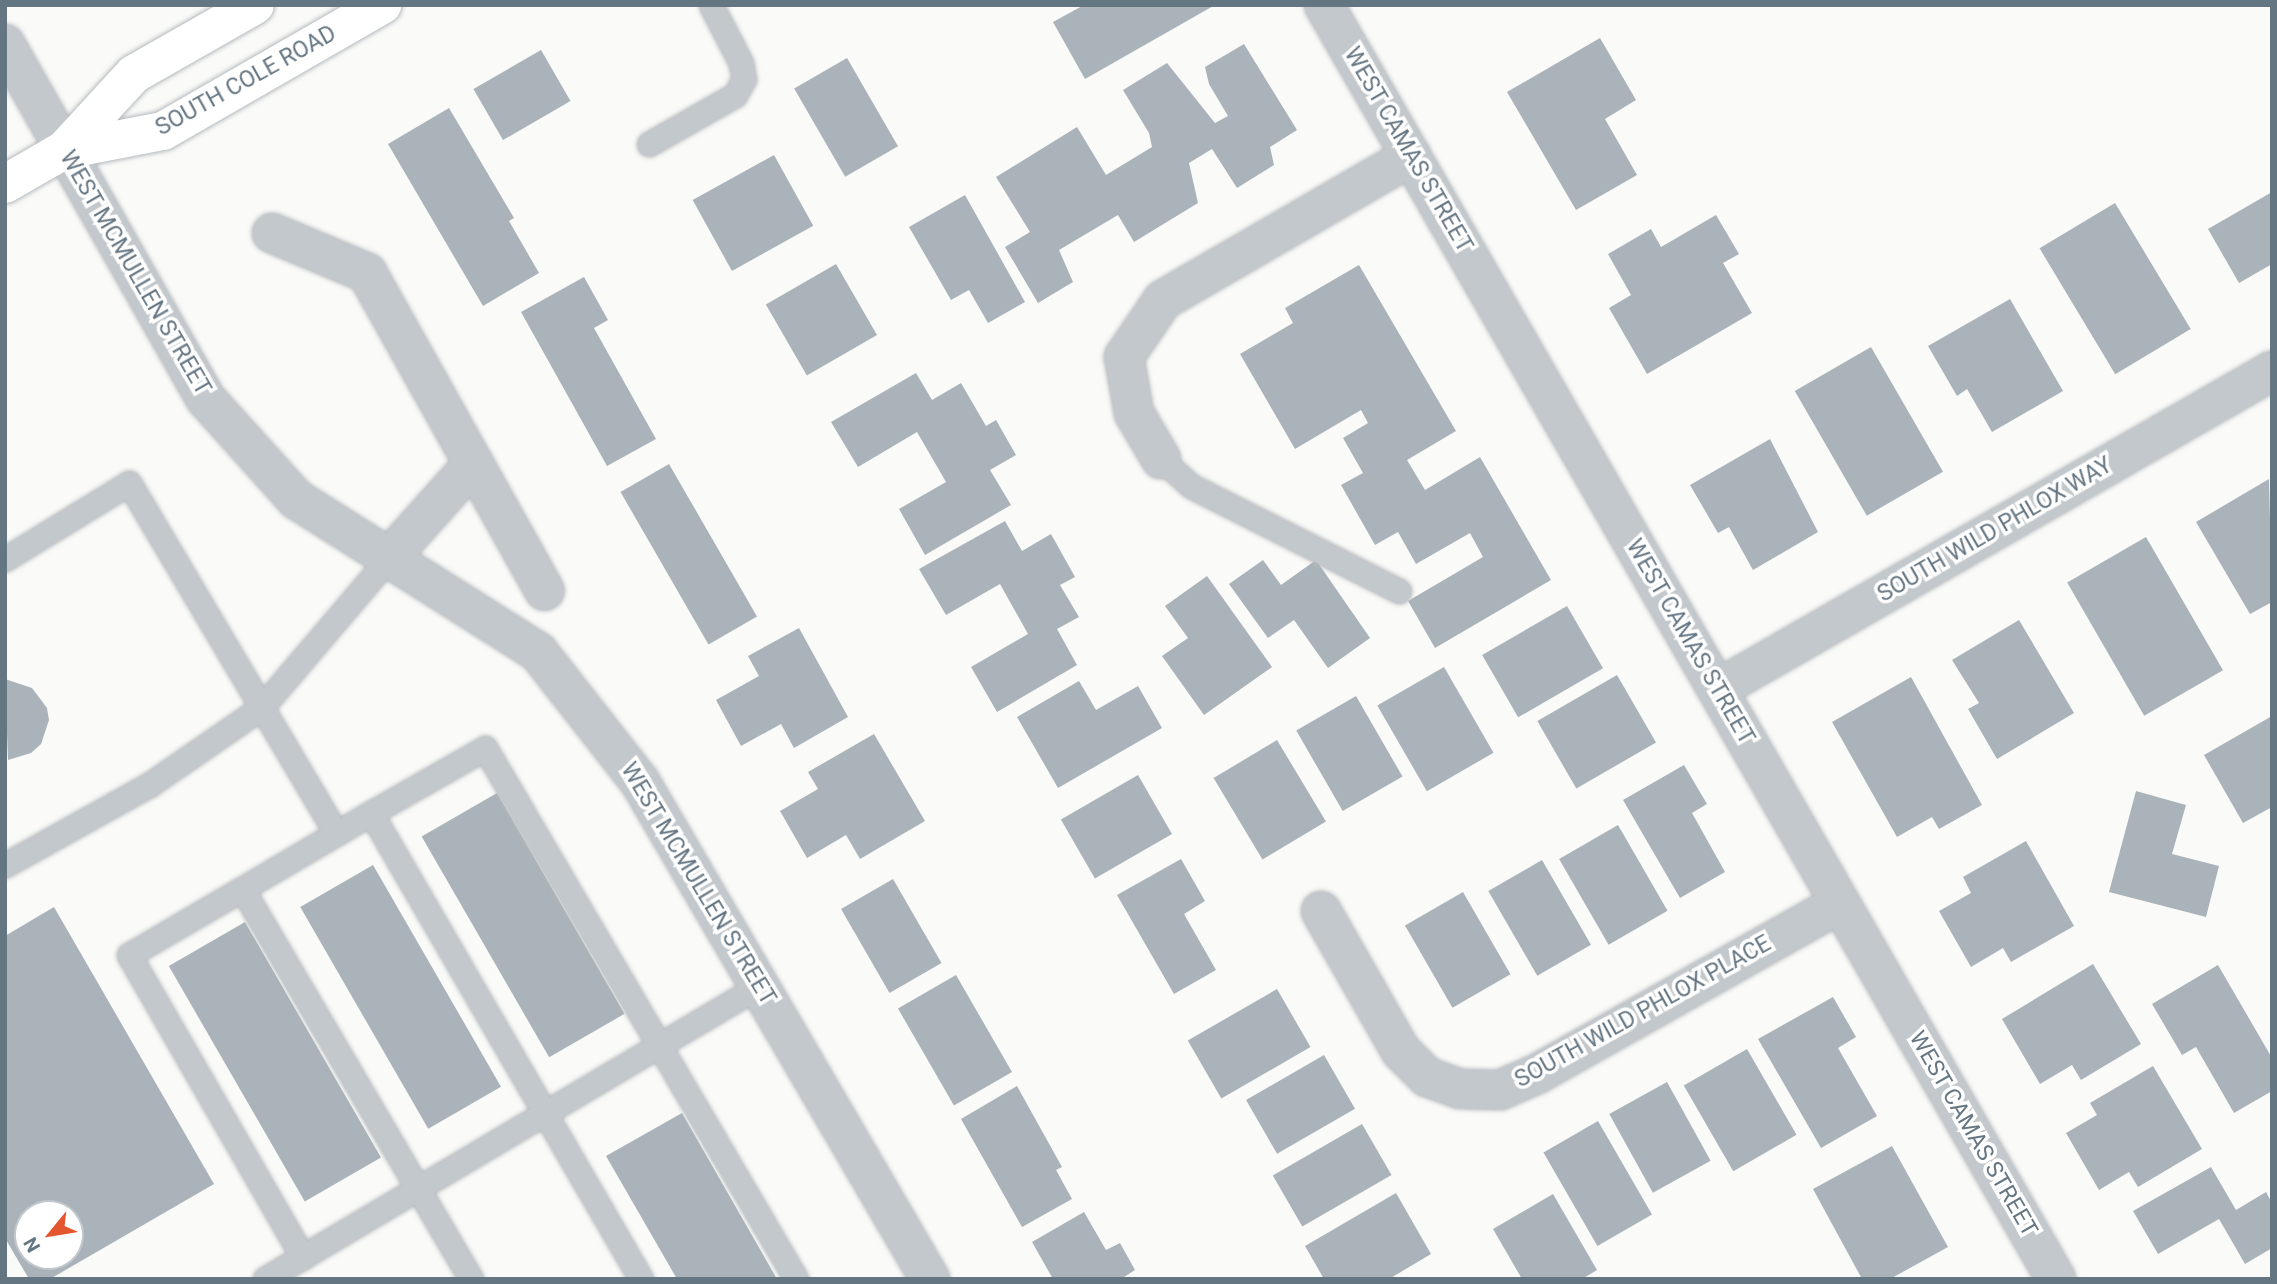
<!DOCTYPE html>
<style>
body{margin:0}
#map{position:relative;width:2277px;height:1284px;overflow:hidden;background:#fafaf8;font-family:Roboto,sans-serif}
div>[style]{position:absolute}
.building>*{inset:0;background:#aab3b9;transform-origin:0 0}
.roads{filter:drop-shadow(0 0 2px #b5babe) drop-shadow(0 0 2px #b5babe)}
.lane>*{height:23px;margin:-11.5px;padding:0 11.5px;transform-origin:11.5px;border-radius:11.5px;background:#c3c8cc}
.street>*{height:38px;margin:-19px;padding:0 19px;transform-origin:19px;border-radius:19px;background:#c3c8cc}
.primary>*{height:38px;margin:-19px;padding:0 19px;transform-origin:19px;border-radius:19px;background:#fff}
span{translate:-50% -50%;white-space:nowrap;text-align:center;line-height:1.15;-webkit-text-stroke:7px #fff;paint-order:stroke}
.street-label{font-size:23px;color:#657683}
.frame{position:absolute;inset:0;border:7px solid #657683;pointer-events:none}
.north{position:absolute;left:14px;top:1200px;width:70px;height:70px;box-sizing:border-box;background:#fff;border:2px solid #c1c8cd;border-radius:50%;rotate:240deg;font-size:19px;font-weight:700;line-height:28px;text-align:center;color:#657683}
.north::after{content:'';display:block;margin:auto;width:24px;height:32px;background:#e4572e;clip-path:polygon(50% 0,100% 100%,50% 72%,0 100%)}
</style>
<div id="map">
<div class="building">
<i style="clip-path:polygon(1084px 5px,1215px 5px,1085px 79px,1053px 22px)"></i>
<i style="clip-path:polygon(1600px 38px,1636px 100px,1605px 119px,1637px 175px,1576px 210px,1507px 92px)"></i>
<i style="clip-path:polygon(1244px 44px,1297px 130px,1270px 147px,1274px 165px,1237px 188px,1212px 149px,1189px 163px,1198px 203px,1134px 242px,1118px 215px,1059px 250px,1073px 282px,1038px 303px,1005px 247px,1030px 232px,996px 177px,1077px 127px,1106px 175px,1152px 147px,1149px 133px,1123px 90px,1167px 63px,1215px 123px,1228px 116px,1209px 84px,1205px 67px)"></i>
<i style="left:541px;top:50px;width:59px;height:78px;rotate:60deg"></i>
<i style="left:847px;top:58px;width:102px;height:61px;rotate:60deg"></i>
<i style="clip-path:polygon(449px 108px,514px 218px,509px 221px,539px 273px,483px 306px,388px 144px)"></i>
<i style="left:774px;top:155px;width:81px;height:93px;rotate:61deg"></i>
<i style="clip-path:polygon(2272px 192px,2272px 264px,2239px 283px,2208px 229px)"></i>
<i style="clip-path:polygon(965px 195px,1025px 302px,988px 323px,969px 290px,951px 300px,909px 227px)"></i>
<i style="left:2115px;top:203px;width:147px;height:88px;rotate:59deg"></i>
<i style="clip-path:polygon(1716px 215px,1739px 254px,1723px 263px,1752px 313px,1647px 374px,1609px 308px,1631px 295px,1608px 254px,1651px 229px,1661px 247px)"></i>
<i style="left:836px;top:264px;width:82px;height:81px;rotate:60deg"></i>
<i style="clip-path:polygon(1359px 265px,1456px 431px,1407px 460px,1425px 490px,1480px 457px,1551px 580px,1435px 648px,1408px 601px,1483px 557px,1470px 533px,1416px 564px,1398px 532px,1375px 545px,1341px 485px,1363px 473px,1343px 438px,1368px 423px,1361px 410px,1295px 449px,1240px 354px,1293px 323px,1285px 308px)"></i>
<i style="clip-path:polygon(584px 277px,608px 320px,594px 328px,656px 439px,607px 466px,521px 312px)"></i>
<i style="clip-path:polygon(2010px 299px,2063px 391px,1992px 432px,1967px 389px,1957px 396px,1928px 346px)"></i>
<i style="left:1871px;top:347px;width:144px;height:88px;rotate:60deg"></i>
<i style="clip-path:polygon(916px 373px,932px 400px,961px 383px,986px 426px,996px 420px,1016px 455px,990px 470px,1011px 505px,925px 555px,899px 509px,946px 482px,917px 432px,858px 467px,831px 422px)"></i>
<i style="clip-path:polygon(1770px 439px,1818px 532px,1753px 570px,1729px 527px,1718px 533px,1690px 485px)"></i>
<i style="left:669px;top:464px;width:176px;height:56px;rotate:60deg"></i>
<i style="clip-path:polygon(2269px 479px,2272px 602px,2250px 614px,2196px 522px)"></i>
<i style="clip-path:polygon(1005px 521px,1022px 551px,1051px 534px,1075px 577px,1060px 585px,1079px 617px,1057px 629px,1077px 665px,997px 712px,971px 667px,1028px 634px,1000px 584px,946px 615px,919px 569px)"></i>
<i style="left:2146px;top:537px;width:154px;height:91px;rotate:60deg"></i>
<i style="clip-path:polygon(1263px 560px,1281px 585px,1316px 560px,1370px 638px,1328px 668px,1294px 620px,1268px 638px,1229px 584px)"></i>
<i style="clip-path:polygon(1207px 576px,1272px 667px,1204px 715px,1162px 656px,1188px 638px,1165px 606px)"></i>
<i style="left:1567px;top:606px;width:72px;height:98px;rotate:60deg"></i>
<i style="clip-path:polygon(2019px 620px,2074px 713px,1997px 759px,1968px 709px,1979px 703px,1952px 660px)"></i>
<i style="clip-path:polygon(799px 628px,848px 717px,794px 748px,781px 724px,741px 746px,716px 700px,759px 676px,748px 656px)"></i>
<i style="left:1444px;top:667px;width:99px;height:77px;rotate:60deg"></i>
<i style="left:1617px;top:675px;width:78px;height:92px;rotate:60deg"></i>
<i style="clip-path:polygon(1911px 677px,1982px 805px,1939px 829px,1932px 817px,1897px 837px,1832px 722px)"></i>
<i style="clip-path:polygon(5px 679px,32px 688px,47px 708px,49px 720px,41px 744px,31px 753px,8px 760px)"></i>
<i style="clip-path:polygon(1079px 681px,1096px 710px,1138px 686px,1162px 728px,1058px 788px,1017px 717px)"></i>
<i style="left:1356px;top:696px;width:93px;height:69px;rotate:60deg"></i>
<i style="clip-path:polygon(2272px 716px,2272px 807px,2243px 823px,2204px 755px)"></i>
<i style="clip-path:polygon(874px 734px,925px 821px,860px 859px,846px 835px,807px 858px,780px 811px,818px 789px,808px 772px)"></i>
<i style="left:1277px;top:740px;width:95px;height:74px;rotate:59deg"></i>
<i style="clip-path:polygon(1684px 765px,1707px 804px,1692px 813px,1725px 872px,1680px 898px,1623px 800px)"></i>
<i style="left:1138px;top:775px;width:68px;height:89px;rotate:60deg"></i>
<i style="clip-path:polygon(2136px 791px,2186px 805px,2172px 854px,2219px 866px,2206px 917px,2109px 892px)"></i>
<i style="left:497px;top:793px;width:255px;height:87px;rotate:60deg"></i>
<i style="left:1618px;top:825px;width:99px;height:68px;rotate:60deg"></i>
<i style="clip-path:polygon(2026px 841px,2074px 926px,2011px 962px,2003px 948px,1971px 967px,1939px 911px,1971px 893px,1963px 877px)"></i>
<i style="clip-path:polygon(1181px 859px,1205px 901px,1184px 914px,1216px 970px,1174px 994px,1117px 895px)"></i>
<i style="left:1542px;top:860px;width:98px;height:62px;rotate:60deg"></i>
<i style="left:373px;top:865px;width:256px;height:84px;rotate:60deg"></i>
<i style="left:893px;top:879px;width:97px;height:60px;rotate:60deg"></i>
<i style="left:1463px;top:892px;width:95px;height:67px;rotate:60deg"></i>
<i style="clip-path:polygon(evenodd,54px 907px,214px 1184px,50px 1279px,29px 1279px,5px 1238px,5px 936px,54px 907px,28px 1214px,70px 1214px,70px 1256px,28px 1256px,28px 1214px)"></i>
<i style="left:245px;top:922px;width:272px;height:88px;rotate:60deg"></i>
<i style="clip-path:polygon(2093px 964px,2141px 1044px,2081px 1080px,2072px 1065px,2040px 1084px,2002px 1019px)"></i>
<i style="clip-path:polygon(2218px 965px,2272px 1058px,2272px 1091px,2234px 1113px,2196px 1047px,2182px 1055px,2152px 1004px)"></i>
<i style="left:956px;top:975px;width:112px;height:67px;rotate:60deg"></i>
<i style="left:1277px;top:989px;width:67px;height:103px;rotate:60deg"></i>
<i style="clip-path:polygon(1833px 997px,1856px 1037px,1838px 1048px,1877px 1116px,1821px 1148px,1758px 1039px)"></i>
<i style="left:1747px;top:1049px;width:99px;height:73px;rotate:60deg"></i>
<i style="left:1324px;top:1055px;width:62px;height:90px;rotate:60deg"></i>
<i style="clip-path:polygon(2153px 1066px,2202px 1149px,2138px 1187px,2129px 1172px,2099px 1190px,2066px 1133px,2097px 1115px,2090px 1103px)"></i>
<i style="left:1667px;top:1082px;width:90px;height:66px;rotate:61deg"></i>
<i style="clip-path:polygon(1017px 1086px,1062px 1167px,1056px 1170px,1072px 1199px,1022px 1227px,961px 1119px)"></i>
<i style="clip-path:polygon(682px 1113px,777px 1279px,677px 1279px,606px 1156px)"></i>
<i style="left:1598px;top:1121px;width:108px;height:63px;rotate:60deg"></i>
<i style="left:1362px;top:1124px;width:59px;height:103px;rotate:60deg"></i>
<i style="clip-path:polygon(1892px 1146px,1948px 1247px,1890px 1279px,1862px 1279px,1813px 1189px)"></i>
<i style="clip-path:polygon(2211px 1167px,2236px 1210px,2266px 1192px,2272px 1203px,2272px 1248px,2245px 1264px,2219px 1219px,2158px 1254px,2133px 1211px)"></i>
<i style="clip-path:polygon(1396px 1193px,1431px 1254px,1389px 1279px,1324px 1279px,1305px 1246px)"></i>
<i style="clip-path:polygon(1553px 1194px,1597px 1270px,1582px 1279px,1522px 1279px,1493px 1229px)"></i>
<i style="clip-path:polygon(1084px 1212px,1106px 1250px,1120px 1243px,1135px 1270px,1121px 1279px,1053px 1279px,1032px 1242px)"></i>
</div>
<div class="roads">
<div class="lane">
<i style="left:649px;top:144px;width:99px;rotate:-29.7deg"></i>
<i style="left:735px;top:95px;width:18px;rotate:-61deg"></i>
<i style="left:744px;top:79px;width:16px;rotate:-101deg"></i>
<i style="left:741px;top:63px;width:65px;rotate:-117.3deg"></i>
<i style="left:1161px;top:459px;width:40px;rotate:42deg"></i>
<i style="left:1191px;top:486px;width:233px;rotate:26.8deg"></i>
<i style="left:5px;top:559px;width:145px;rotate:-31.5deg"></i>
<i style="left:129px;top:483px;width:407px;rotate:59.4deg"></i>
<i style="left:371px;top:813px;width:131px;rotate:-29.7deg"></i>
<i style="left:485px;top:748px;width:615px;rotate:59.64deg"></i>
<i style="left:5px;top:865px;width:165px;rotate:-29.1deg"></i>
<i style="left:149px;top:785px;width:137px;rotate:-34.6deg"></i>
<i style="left:262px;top:707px;width:196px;rotate:-49.6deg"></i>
<i style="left:242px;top:889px;width:131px;rotate:149.7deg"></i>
<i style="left:129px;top:955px;width:349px;rotate:60.1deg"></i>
<i style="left:265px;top:1279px;width:577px;rotate:-30.66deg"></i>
<i style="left:471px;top:1279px;width:452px;rotate:-120.4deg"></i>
<i style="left:242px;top:889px;width:150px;rotate:-30.5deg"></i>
<i style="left:371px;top:813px;width:539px;rotate:59.91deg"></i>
</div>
<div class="street">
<i style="left:1324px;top:5px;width:1469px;rotate:60.12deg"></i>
<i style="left:5px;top:44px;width:408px;rotate:60.5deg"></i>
<i style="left:206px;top:399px;width:135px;rotate:48deg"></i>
<i style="left:296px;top:499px;width:286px;rotate:32.3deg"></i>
<i style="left:538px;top:652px;width:165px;rotate:51.9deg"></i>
<i style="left:640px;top:782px;width:575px;rotate:59.74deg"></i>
<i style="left:272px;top:233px;width:103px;rotate:22.8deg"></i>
<i style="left:367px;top:273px;width:364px;rotate:60.8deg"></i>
<i style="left:1161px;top:459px;width:53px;rotate:-120.4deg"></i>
<i style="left:1134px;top:413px;width:57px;rotate:-100.1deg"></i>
<i style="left:1124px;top:357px;width:69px;rotate:-55.6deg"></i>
<i style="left:1163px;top:300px;width:287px;rotate:-30.1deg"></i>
<i style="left:389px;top:558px;width:127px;rotate:-48.2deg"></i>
<i style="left:1718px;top:689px;width:639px;rotate:-29.86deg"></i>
<i style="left:1321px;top:911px;width:161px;rotate:60.3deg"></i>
<i style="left:1401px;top:1051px;width:37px;rotate:45deg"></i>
<i style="left:1427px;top:1077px;width:35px;rotate:20deg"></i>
<i style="left:1460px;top:1089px;width:40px;rotate:1.4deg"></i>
<i style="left:1500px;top:1090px;width:40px;rotate:-23.4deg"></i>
<i style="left:1537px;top:1074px;width:348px;rotate:-29.4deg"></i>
</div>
<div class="primary">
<i style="left:64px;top:150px;width:101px;rotate:-10.9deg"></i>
<i style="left:163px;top:131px;width:253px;rotate:-29.9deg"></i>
<i style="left:5px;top:184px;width:68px;rotate:-30deg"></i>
<i style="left:64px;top:150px;width:103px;rotate:-47.4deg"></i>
<i style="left:134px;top:74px;width:139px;rotate:-29.7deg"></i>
</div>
</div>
<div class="street-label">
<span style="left:246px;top:81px;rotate:-29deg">SOUTH COLE ROAD</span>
<span style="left:1408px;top:150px;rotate:60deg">WEST CAMAS STREET</span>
<span style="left:135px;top:273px;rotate:60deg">WEST MCMULLEN STREET</span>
<span style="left:1995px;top:530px;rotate:-30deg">SOUTH WILD PHLOX WAY</span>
<span style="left:1690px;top:642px;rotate:60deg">WEST CAMAS STREET</span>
<span style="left:698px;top:884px;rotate:59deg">WEST MCMULLEN STREET</span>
<span style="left:1643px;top:1012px;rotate:-29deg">SOUTH WILD PHLOX PLACE</span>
<span style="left:1973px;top:1134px;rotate:60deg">WEST CAMAS STREET</span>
</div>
<div class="frame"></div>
<div class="north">N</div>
</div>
